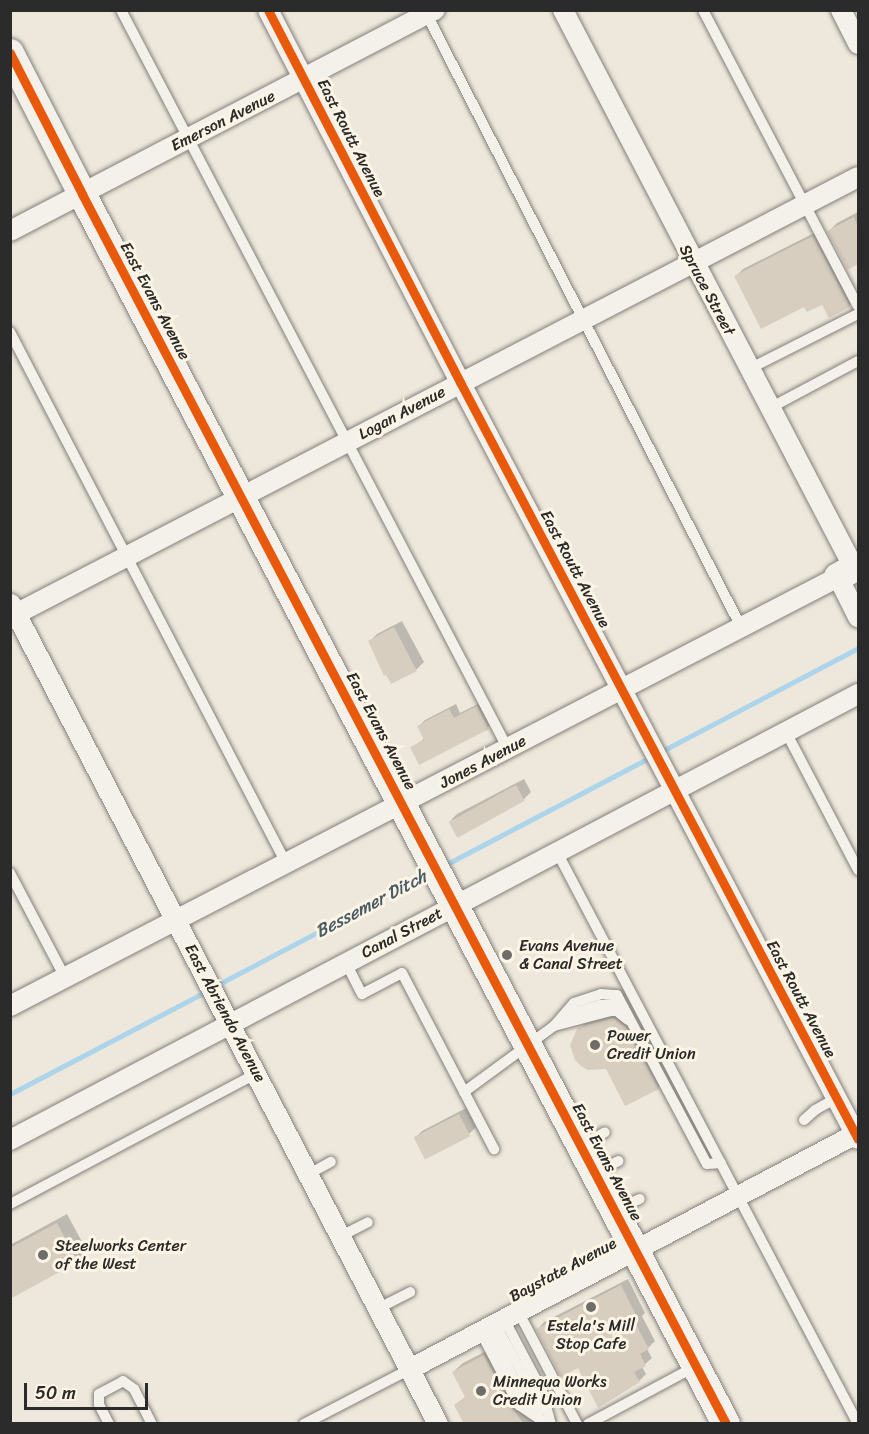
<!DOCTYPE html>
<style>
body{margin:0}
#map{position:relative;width:869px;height:1434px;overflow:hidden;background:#eee8dc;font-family:Sriracha,sans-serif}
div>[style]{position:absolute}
.shadow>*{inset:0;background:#0003}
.stream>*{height:5px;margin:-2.5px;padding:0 2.5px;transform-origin:2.5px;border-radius:2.5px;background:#acd4ea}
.building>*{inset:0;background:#d7cec0;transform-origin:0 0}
.roads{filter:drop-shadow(0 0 2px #83807b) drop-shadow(0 0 2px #83807b)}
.lane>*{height:10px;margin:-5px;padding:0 5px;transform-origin:5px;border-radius:5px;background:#f4f0ea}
.street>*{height:20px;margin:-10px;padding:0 10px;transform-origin:10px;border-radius:10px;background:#f4f0ea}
.secondary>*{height:28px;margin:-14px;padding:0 14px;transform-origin:14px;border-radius:14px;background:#f4f0ea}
.cycleway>*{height:9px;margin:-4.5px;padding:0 4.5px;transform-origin:4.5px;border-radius:4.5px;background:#e8590c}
.dots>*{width:16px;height:16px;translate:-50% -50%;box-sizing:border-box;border:3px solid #fcf5e5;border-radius:50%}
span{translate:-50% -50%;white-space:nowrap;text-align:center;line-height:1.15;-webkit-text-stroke:6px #fcf5e5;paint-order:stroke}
.street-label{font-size:16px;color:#2b2b2b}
.poi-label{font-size:16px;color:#2b2b2b}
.left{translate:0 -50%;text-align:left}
.water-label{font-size:18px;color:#495b66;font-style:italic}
.frame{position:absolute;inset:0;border:12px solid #2b2b2b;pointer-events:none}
.scale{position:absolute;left:24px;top:1383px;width:124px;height:27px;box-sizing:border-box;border:3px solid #2b2b2b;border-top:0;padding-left:8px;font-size:18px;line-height:21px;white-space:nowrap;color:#2b2b2b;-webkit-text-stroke:4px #fcf5e5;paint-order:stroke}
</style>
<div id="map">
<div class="shadow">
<i style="clip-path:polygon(858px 212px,858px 263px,848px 268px,829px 231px,837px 223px)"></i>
<i style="clip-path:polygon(820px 230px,856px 299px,849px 306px,822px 303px,805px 305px,736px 276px,743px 269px)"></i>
<i style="clip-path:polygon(402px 621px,424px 662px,417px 669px,392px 682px,370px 641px,377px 634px)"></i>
<i style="clip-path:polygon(484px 701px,494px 721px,488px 727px,412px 748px,425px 738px,419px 726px,425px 720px,456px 704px,460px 713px)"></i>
<i style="clip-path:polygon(524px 779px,531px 792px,524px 799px,450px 821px,457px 814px)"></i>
<i style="clip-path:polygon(624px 1010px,667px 1079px,658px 1088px,573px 1053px,573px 1038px,589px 1018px)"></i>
<i style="clip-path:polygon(466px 1108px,476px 1127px,469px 1134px,426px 1158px,415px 1138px,422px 1131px)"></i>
<i style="clip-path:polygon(67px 1214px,87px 1251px,77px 1261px,10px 1297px,10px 1245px)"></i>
<i style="clip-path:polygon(628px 1279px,645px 1313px,642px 1316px,655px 1341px,647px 1349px,652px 1358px,642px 1367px,646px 1374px,639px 1381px,578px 1366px,538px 1329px,544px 1322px)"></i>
<i style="clip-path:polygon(494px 1347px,538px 1424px,466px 1424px,456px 1405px,466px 1396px,453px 1372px,463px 1363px)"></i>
</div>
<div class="stream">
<i style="left:443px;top:866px;width:469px;rotate:-27.7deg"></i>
<i style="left:215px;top:986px;width:243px;rotate:-27.7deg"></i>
<i style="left:10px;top:1094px;width:222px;rotate:-27.6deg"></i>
</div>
<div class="building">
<i style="clip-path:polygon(854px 217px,858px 227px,858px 264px,848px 270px,827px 231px)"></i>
<i style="clip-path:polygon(813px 236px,850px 307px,829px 318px,822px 305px,807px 312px,804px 307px,761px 329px,734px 276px)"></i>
<i style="clip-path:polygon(394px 627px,417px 671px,391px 684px,386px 675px,384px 676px,368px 641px)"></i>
<i style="clip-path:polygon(477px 706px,489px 729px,419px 765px,410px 747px,424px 740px,417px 726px,449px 709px,454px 718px)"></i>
<i style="left:516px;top:785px;width:18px;height:77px;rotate:61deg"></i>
<i style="clip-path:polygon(614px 1018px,627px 1029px,659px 1089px,625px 1106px,606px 1069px,588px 1070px,581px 1066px,575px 1060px,570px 1045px,578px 1027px)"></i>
<i style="left:459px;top:1114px;width:25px;height:51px;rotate:63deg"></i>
<i style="clip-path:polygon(57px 1223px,78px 1262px,10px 1299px,10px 1248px)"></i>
<i style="clip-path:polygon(621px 1285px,639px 1321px,635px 1323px,649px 1349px,640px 1354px,646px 1366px,634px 1372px,640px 1382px,598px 1408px,578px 1368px,561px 1377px,536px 1329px)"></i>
<i style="clip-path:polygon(484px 1355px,512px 1408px,524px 1424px,464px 1424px,454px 1405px,465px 1397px,452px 1372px)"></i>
</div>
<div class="roads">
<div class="lane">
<i style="left:121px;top:10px;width:834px;rotate:62.36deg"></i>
<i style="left:703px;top:10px;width:334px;rotate:62.4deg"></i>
<i style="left:425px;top:11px;width:692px;rotate:62.84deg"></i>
<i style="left:10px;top:332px;width:601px;rotate:62.54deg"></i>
<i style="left:749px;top:369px;width:122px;rotate:-26.8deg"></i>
<i style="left:770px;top:408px;width:100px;rotate:-28.1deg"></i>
<i style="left:786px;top:732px;width:156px;rotate:62.4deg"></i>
<i style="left:557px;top:852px;width:646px;rotate:62.25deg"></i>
<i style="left:10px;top:873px;width:120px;rotate:62.2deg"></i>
<i style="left:346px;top:963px;width:35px;rotate:63deg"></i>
<i style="left:362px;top:994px;width:45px;rotate:-27.7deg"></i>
<i style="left:402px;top:973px;width:199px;rotate:62.4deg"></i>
<i style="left:561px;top:1020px;width:15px;rotate:-28deg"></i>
<i style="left:574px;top:1013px;width:27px;rotate:-17deg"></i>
<i style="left:600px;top:1005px;width:14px;rotate:-4deg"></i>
<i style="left:614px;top:1004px;width:9px;rotate:18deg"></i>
<i style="left:554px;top:1026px;width:30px;rotate:-49deg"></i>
<i style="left:574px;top:1003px;width:28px;rotate:-18deg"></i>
<i style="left:601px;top:994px;width:16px;rotate:4deg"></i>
<i style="left:617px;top:995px;width:191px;rotate:62deg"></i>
<i style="left:707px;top:1164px;width:14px;rotate:-4deg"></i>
<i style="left:464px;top:1092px;width:112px;rotate:-36.3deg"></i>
<i style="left:554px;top:1026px;width:59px;rotate:-14.7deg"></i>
<i style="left:611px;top:1011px;width:6px"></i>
<i style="left:617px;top:1011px;width:14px;rotate:39deg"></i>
<i style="left:804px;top:1120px;width:15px;rotate:-42deg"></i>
<i style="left:815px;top:1110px;width:25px;rotate:-29deg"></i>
<i style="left:582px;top:1145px;width:26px;rotate:-29deg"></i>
<i style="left:596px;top:1172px;width:25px;rotate:-26deg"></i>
<i style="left:309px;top:1174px;width:25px;rotate:-29deg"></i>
<i style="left:10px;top:1204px;width:280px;rotate:-27.9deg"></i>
<i style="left:615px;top:1210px;width:27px;rotate:-24deg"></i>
<i style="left:341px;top:1236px;width:30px;rotate:-27deg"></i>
<i style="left:379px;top:1308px;width:35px;rotate:-27deg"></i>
<i style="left:518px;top:1311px;width:127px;rotate:62.4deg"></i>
<i style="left:504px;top:1319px;width:81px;rotate:62.2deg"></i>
<i style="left:542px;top:1391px;width:34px;rotate:75deg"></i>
<i style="left:495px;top:1324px;width:98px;rotate:61.3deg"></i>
<i style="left:487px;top:1328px;width:81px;rotate:62.2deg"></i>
<i style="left:525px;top:1400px;width:18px;rotate:45deg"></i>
<i style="left:480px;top:1331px;width:84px;rotate:62.2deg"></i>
<i style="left:519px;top:1405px;width:34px;rotate:34deg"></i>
<i style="left:109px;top:1424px;width:22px;rotate:-117deg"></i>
<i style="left:99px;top:1404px;width:10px;rotate:-90deg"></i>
<i style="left:99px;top:1394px;width:27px;rotate:-28deg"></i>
<i style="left:123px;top:1381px;width:14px;rotate:36deg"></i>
<i style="left:134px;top:1389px;width:39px;rotate:63deg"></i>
<i style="left:304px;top:1424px;width:119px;rotate:-27.4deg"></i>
<i style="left:588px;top:1424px;width:123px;rotate:-28.2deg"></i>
</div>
<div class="street">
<i style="left:268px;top:10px;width:419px;rotate:62.7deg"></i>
<i style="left:460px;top:382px;width:855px;rotate:62.27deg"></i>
<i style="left:563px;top:10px;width:629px;rotate:62.46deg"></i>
<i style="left:841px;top:10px;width:38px;rotate:63deg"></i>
<i style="left:10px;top:231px;width:479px;rotate:-27.5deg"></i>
<i style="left:11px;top:604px;width:925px;rotate:62.49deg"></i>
<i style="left:10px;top:617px;width:955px;rotate:-27.42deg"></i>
<i style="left:10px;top:1006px;width:933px;rotate:-27.39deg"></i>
<i style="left:838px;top:577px;width:45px;rotate:63.4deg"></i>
<i style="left:10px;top:1140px;width:958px;rotate:-27.74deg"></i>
<i style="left:410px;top:1369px;width:506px;rotate:-27.78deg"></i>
</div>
<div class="secondary">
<i style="left:10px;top:53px;width:158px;rotate:62.9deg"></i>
<i style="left:82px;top:194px;width:1388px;rotate:62.36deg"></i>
<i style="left:838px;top:577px;width:23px;rotate:-29deg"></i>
</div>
</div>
<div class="cycleway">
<i style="left:268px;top:10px;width:419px;rotate:62.7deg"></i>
<i style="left:460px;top:382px;width:855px;rotate:62.27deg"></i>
<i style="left:10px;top:53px;width:158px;rotate:62.9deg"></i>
<i style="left:82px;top:194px;width:1388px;rotate:62.36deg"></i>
</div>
<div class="dots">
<i style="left:507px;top:955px;background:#6f6d69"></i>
<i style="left:595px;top:1045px;background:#6f6d69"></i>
<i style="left:43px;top:1255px;background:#6f6d69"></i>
<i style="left:591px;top:1307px;background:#6f6d69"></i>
<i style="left:481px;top:1391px;background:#6f6d69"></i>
</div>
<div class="street-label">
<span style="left:223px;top:121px;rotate:-27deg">Emerson Avenue</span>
<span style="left:351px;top:138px;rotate:63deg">East Routt Avenue</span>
<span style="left:707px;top:290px;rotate:62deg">Spruce Street</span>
<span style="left:155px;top:301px;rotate:62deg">East Evans Avenue</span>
<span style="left:402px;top:413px;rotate:-28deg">Logan Avenue</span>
<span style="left:575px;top:569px;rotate:62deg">East Routt Avenue</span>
<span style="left:381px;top:731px;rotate:62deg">East Evans Avenue</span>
<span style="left:483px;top:762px;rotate:-28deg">Jones Avenue</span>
<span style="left:402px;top:933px;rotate:-28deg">Canal Street</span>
<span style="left:801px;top:999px;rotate:62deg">East Routt Avenue</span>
<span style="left:225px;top:1013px;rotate:62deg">East Abriendo Avenue</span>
<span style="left:607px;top:1162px;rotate:62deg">East Evans Avenue</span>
<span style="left:563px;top:1270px;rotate:-28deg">Baystate Avenue</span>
</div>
<div class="poi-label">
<span class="left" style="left:519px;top:955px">Evans Avenue<br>&amp; Canal Street</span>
<span class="left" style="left:607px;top:1045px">Power<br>Credit Union</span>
<span class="left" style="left:55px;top:1255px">Steelworks Center<br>of the West</span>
<span style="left:591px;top:1335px">Estela's Mill<br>Stop Cafe</span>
<span class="left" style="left:493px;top:1391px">Minnequa Works<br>Credit Union</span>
</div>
<div class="water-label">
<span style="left:371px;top:904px;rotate:-28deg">Bessemer Ditch</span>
</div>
<div class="frame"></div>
<div class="scale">50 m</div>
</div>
